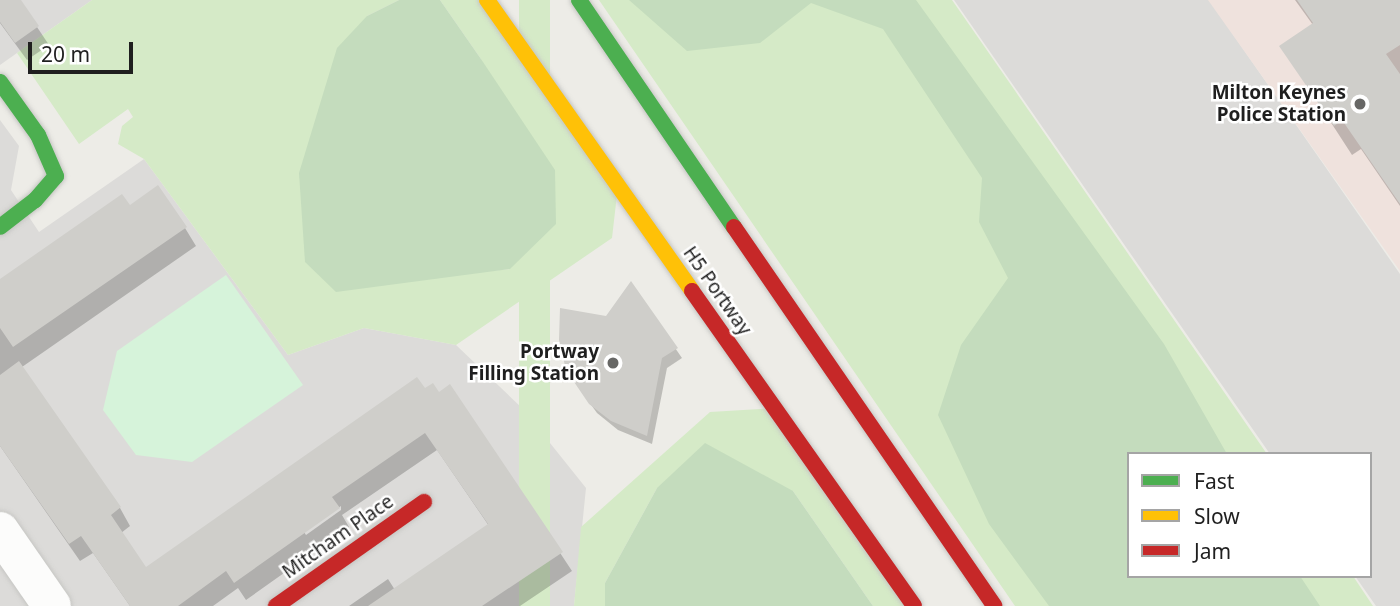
<!DOCTYPE html>
<style>
body{margin:0}
#map{position:relative;width:1400px;height:606px;overflow:hidden;background:#edece7;font-family:"Noto Sans",sans-serif}
div>[style]{position:absolute}
.residential>*{inset:0;background:#dcdbd9}
.commercial>*{inset:0;background:#efe2dd}
.grass>*{inset:0;background:#d5eac7;transform-origin:0 0}
.forest>*{inset:0;background:#c4dcbd}
.park>*{inset:0;background:#d6f3da}
.shadow>*{inset:0;background:#0003}
.building>*{inset:0;background:#cfceca}
.roads{filter:drop-shadow(0 0 2px #c6c6c3) drop-shadow(0 0 2px #c6c6c3)}
.street>*{height:38px;margin:-19px;padding:0 19px;transform-origin:19px;border-radius:19px;background:#fcfcfb}
.fast>*{height:16px;margin:-8px;padding:0 8px;transform-origin:8px;border-radius:8px;background:#4caf50}
.slow>*{height:16px;margin:-8px;padding:0 8px;transform-origin:8px;border-radius:8px;background:#ffc107}
.jam>*{height:16px;margin:-8px;padding:0 8px;transform-origin:8px;border-radius:8px;background:#c62828}
.dots>*{width:19px;height:19px;translate:-50% -50%;box-sizing:border-box;border:4px solid #fff;border-radius:50%}
span{translate:-50% -50%;white-space:nowrap;text-align:center;line-height:1.15;-webkit-text-stroke:5px #fff;paint-order:stroke}
.poi-label{font-size:19px;color:#1f1f1f;font-weight:700}
.right{translate:-100% -50%;text-align:right}
.street-label{font-size:19px;color:#1f1f1f}
.legend{position:absolute;left:1127px;top:452px;width:245px;height:126px;box-sizing:border-box;background:#fff;border:2px solid #a5a5a5;margin:0;padding:9px 12px;list-style:none;font-size:21px;color:#1f1f1f}
.legend li{display:flex;align-items:center;gap:14px;height:35px}
.legend b{width:35px;border:2px solid #a5a5a5}
.scale{position:absolute;left:28px;top:42px;width:105px;height:32px;box-sizing:border-box;border:4px solid #1f1f1f;border-top:0;padding-left:9px;font-size:21px;line-height:24px;white-space:nowrap;color:#1f1f1f;-webkit-text-stroke:5px #fff;paint-order:stroke}
</style>
<div id="map">
<div class="residential">
<i style="clip-path:polygon(0 0,92px 0,0 65px)"></i>
<i style="clip-path:polygon(954px 0,1209px 0,1400px 274px,1400px 606px,1376px 606px,1355px 576px,1370px 576px,1370px 454px,1270px 454px)"></i>
<i style="clip-path:polygon(0 120px,19px 146px,11px 190px,39px 232px,144px 159px,288px 355px,364px 328px,456px 345px,522px 408px,586px 488px,574px 606px,0 606px)"></i>
</div>
<div class="commercial">
<i style="clip-path:polygon(1208px 0,1400px 0,1400px 271px)"></i>
</div>
<div class="grass">
<i style="clip-path:polygon(92px 0,399px 0,367px 16px,427px 277px,510px 269px,481px 59px,440px 0,487px 0,618px 186px,612px 238px,456px 345px,364px 328px,288px 355px,144px 159px,118px 144px,122px 126px,133px 117px,128px 109px,79px 144px,17px 53px)"></i>
<i style="left:519px;top:0;width:31px;height:737px"></i>
<i style="clip-path:polygon(599px 0,952px 0,1267px 454px,1129px 454px,1129px 576px,1353px 576px,1373px 606px,1015px 606px)"></i>
<i style="clip-path:polygon(774px 408px,914px 606px,873px 606px,793px 491px,657px 488px,605px 583px,605px 606px,574px 606px,581px 527px,710px 412px)"></i>
</div>
<div class="forest">
<i style="clip-path:polygon(399px 0,440px 0,481px 59px,555px 170px,556px 224px,510px 269px,336px 292px,305px 262px,299px 173px,337px 48px,367px 16px)"></i>
<i style="clip-path:polygon(629px 0,916px 0,1164px 344px,1227px 454px,1129px 454px,1129px 576px,1300px 576px,1320px 606px,1049px 606px,989px 524px,938px 415px,961px 345px,1008px 278px,979px 222px,982px 178px,883px 29px,811px 3px,760px 43px,687px 51px)"></i>
<i style="clip-path:polygon(705px 443px,793px 491px,873px 606px,605px 606px,605px 583px,657px 488px)"></i>
</div>
<div class="park">
<i style="clip-path:polygon(226px 275px,303px 385px,192px 462px,136px 455px,103px 410px,117px 351px)"></i>
</div>
<div class="shadow">
<i style="clip-path:polygon(0 0,19px 0,49px 45px,27px 60px,0 23px)"></i>
<i style="clip-path:polygon(1295px 0,1400px 0,1400px 206px,1361px 149px,1352px 155px,1282px 47px,1313px 25px)"></i>
<i style="clip-path:polygon(evenodd,129px 208px,185px 228px,196px 246px,22px 367px,120px 508px,130px 526px,121px 533px,146px 570px,424px 391px,439px 394px,450px 386px,572px 571px,520px 606px,349px 606px,388px 579px,395px 590px,489px 526px,437px 450px,342px 515px,349px 527px,246px 600px,238px 588px,213px 606px,130px 606px,93px 553px,80px 561px,0 446px,0 282px,129px 208px,341px 506px,341px 510px,306px 535px,304px 532px,341px 506px)"></i>
<i style="clip-path:polygon(631px 284px,682px 358px,667px 368px,652px 444px,618px 430px,597px 413px,574px 381px,607px 318px)"></i>
</div>
<div class="building">
<i style="clip-path:polygon(0 0,21px 0,39px 26px,15px 43px,0 22px)"></i>
<i style="clip-path:polygon(1297px 0,1400px 0,1400px 45px,1386px 54px,1400px 74px,1400px 204px,1342px 120px,1334px 126px,1279px 46px,1313px 23px)"></i>
<i style="clip-path:polygon(158px 185px,187px 227px,13px 347px,0 328px,0 279px,122px 194px,130px 205px)"></i>
<i style="clip-path:polygon(631px 281px,678px 348px,662px 358px,647px 436px,611px 421px,589px 404px,566px 370px,559px 340px,560px 308px,606px 316px)"></i>
<i style="clip-path:polygon(19px 361px,121px 507px,111px 515px,146px 567px,417px 377px,425px 388px,433px 383px,439px 392px,450px 384px,563px 552px,482px 606px,368px 606px,488px 524px,425px 433px,332px 497px,340px 508px,234px 583px,226px 571px,178px 606px,130px 606px,81px 536px,69px 544px,0 446px,0 375px)"></i>
</div>
<div class="roads">
<div class="street">
<i style="left:0;top:531px;width:91px;rotate:55.3deg"></i>
</div>
<div class="fast">
<i style="left:579px;top:0;width:275px;rotate:55.7deg"></i>
<i style="left:0;top:82px;width:65px;rotate:54.4deg"></i>
<i style="left:38px;top:135px;width:45px;rotate:66.3deg"></i>
<i style="left:56px;top:176px;width:32px;rotate:131deg"></i>
<i style="left:35px;top:200px;width:44px;rotate:142.4deg"></i>
</div>
<div class="slow">
<i style="left:487px;top:0;width:356px;rotate:54.8deg"></i>
</div>
<div class="jam">
<i style="left:734px;top:227px;width:460px;rotate:55.5deg"></i>
<i style="left:692px;top:291px;width:385px;rotate:54.8deg"></i>
<i style="left:276px;top:606px;width:181px;rotate:-35.1deg"></i>
</div>
</div>
<div class="dots">
<i style="left:1360px;top:104px;background:#676765"></i>
<i style="left:613px;top:363px;background:#676765"></i>
</div>
<div class="poi-label">
<span class="right" style="left:1346px;top:104px">Milton Keynes<br>Police Station</span>
<span class="right" style="left:599px;top:363px">Portway<br>Filling Station</span>
</div>
<div class="street-label">
<span style="left:717px;top:291px;rotate:55deg">H5 Portway</span>
<span style="left:338px;top:537px;rotate:-35deg">Mitcham Place</span>
</div>
<ul class="legend">
<li><b style="height:9px;background:#4caf50"></b>Fast</li>
<li><b style="height:9px;background:#ffc107"></b>Slow</li>
<li><b style="height:9px;background:#c62828"></b>Jam</li>
</ul>
<div class="scale">20 m</div>
</div>
